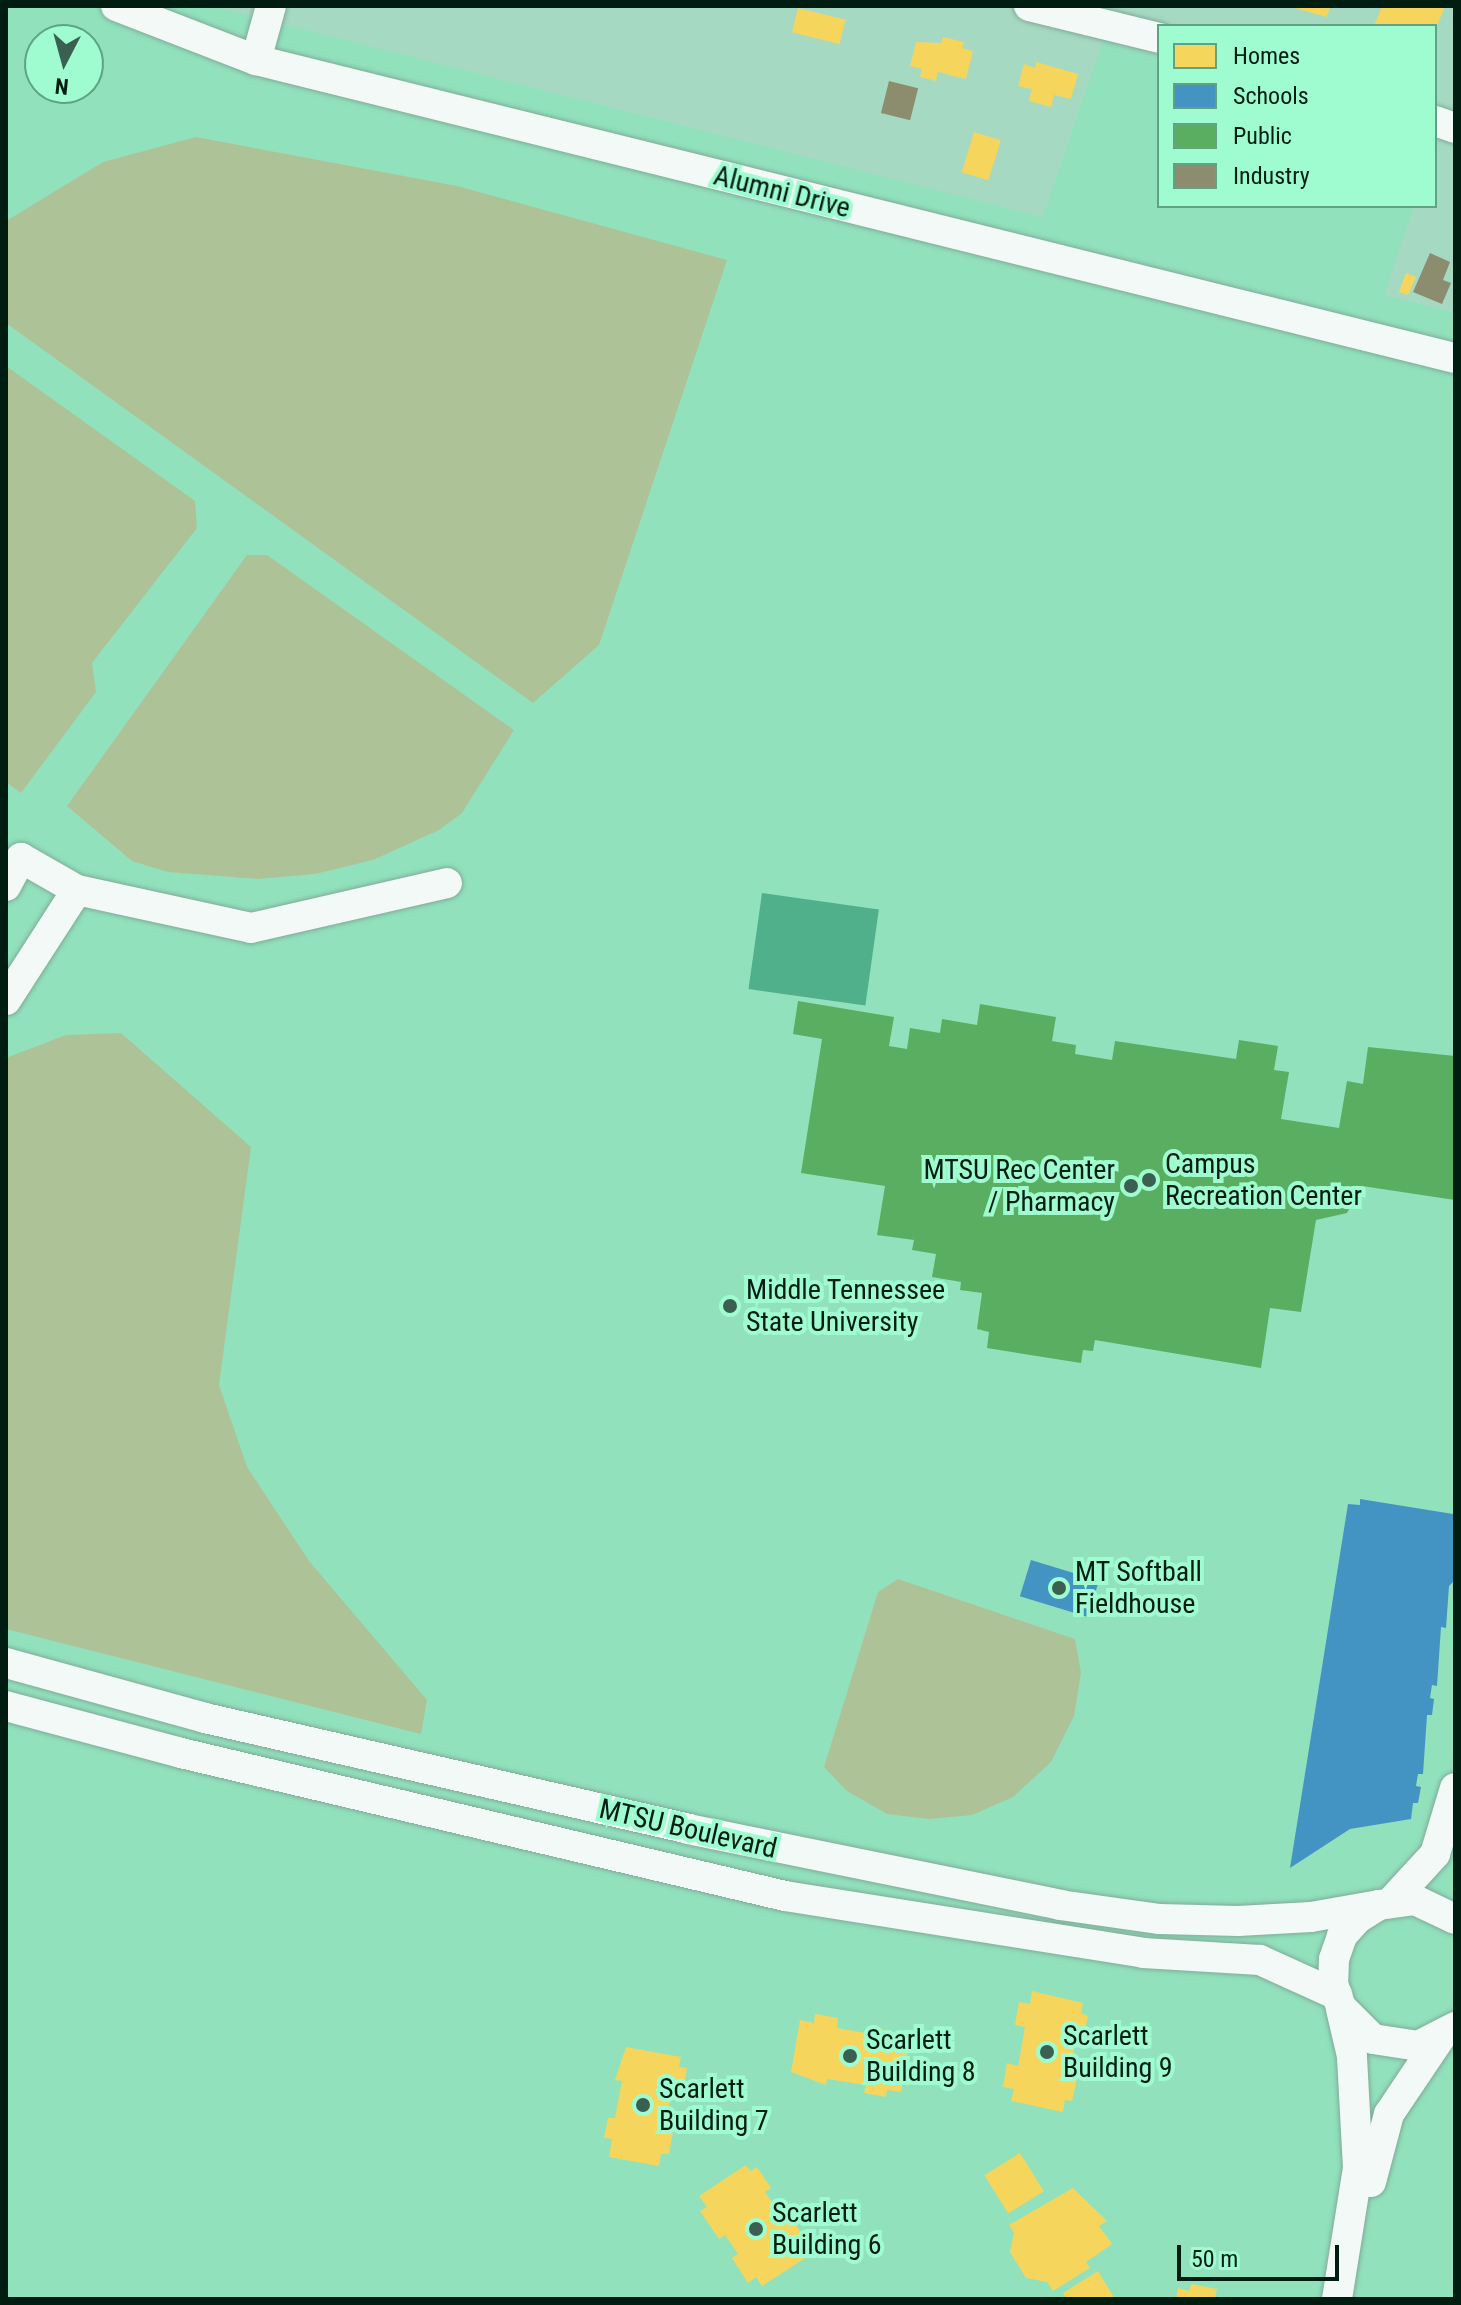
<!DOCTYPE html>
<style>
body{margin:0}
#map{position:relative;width:1461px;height:2305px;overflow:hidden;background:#a6d9c2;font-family:"Roboto Condensed",sans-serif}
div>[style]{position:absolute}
.built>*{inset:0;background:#91e1bd}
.green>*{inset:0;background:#aec298}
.water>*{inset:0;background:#4fb08b;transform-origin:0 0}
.homes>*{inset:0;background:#f6d55c;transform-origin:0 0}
.schools>*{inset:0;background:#4393c3;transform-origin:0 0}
.public>*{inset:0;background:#5aae61}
.industry>*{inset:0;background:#8c8c6e;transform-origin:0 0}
.roads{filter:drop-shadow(0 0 2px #81ab99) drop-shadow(0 0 2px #81ab99)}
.minor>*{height:30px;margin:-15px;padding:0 15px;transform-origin:15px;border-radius:15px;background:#f2f9f6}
.dots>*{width:22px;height:22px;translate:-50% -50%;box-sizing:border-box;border:4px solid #9efcd0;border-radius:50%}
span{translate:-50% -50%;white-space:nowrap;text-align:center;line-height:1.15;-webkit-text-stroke:8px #9efcd0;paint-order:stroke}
.street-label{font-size:28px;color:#011d12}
.poi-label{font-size:28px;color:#011d12}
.left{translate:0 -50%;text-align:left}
.right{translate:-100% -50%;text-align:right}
.frame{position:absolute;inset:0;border:8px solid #011d12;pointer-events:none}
.legend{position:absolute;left:1157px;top:24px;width:280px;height:184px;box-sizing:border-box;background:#9efcd0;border:2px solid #5fa384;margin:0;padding:10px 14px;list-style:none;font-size:24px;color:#011d12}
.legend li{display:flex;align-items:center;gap:16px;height:40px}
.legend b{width:40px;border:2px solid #5fa384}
.north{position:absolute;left:24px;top:24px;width:80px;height:80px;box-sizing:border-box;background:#9efcd0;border:2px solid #5fa384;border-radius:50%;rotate:186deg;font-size:22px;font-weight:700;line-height:32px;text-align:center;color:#011d12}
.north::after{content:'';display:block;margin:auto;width:28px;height:36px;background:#3b5f50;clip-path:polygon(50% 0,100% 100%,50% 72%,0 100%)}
.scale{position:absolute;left:1177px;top:2245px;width:162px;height:36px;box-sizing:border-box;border:4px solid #011d12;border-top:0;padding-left:10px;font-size:24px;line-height:28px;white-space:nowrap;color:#011d12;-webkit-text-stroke:6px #9efcd0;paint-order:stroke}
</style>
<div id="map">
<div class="built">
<i style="clip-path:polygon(evenodd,6px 6px,211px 6px,1043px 217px,1103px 41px,1159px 56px,1159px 206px,1414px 206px,1384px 295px,1455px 313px,1455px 2299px,6px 2299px,6px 6px,40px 40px,88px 40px,88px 88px,40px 88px,40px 40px)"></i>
</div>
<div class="green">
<i style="clip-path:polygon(196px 137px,457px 186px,727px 260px,599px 645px,533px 703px,6px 323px,6px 221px,103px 162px)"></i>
<i style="clip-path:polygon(6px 366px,195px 501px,197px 528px,92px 663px,96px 692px,21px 793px,6px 782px)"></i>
<i style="clip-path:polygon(247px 555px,267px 555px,514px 730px,462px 813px,439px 830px,373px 860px,315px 874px,258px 879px,168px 872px,132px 861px,67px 806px)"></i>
<i style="clip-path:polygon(121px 1033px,251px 1147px,219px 1385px,247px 1467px,309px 1561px,427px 1700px,421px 1734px,6px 1629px,6px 1058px,66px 1035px)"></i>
<i style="clip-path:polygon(898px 1579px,1075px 1639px,1081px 1673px,1074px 1716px,1051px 1762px,1013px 1797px,972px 1815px,929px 1819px,887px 1814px,847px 1791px,824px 1767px,878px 1592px)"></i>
</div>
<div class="water">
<i style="left:762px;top:893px;width:118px;height:97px;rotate:8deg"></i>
</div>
<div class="homes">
<i style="clip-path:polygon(1288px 6px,1330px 6px,1327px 17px)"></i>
<i style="clip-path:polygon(1382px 6px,1445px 6px,1437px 26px,1374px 26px)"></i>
<i style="left:798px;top:8px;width:49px;height:25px;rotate:14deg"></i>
<i style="clip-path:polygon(943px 37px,964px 42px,962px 48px,973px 51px,966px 79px,938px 72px,936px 81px,920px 77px,922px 69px,910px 66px,916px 42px,941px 43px)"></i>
<i style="clip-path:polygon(1036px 62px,1078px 74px,1071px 99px,1054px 95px,1051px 107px,1029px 101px,1032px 89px,1018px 86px,1024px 64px,1035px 68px)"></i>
<i style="left:974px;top:132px;width:28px;height:42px;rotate:17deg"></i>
<i style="clip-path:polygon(1406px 273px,1416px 277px,1408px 295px,1399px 292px)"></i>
<i style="clip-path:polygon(1032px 1991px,1083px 2003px,1081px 2013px,1088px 2016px,1083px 2040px,1076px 2038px,1069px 2076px,1077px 2078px,1072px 2101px,1065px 2100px,1063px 2112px,1011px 2101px,1014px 2089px,1003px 2087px,1007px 2063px,1018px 2066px,1025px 2027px,1015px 2025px,1019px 2002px,1030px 2004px)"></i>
<i style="clip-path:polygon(815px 2014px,838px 2018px,837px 2028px,877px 2035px,878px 2028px,910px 2040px,901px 2092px,887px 2090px,886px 2097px,864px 2093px,866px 2085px,827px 2079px,826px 2085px,791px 2072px,800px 2020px,814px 2023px)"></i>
<i style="clip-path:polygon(626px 2047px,681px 2057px,679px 2067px,687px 2068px,683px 2092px,672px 2090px,665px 2131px,673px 2132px,669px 2154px,661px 2154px,659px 2166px,609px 2157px,612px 2139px,604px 2138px,608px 2118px,615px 2118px,622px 2081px,615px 2080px)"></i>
<i style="left:1020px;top:2153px;width:45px;height:42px;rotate:58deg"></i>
<i style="clip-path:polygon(746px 2165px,750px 2171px,757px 2167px,771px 2188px,765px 2192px,786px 2223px,792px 2219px,807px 2241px,800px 2246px,807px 2257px,762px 2286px,756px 2277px,748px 2283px,732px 2258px,738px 2254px,725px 2235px,719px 2239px,700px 2211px,707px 2207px,699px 2196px)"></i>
<i style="clip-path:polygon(1073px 2188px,1107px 2221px,1099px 2226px,1112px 2244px,1086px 2262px,1090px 2268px,1053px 2291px,1047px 2282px,1026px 2278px,1010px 2252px,1014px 2233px,1009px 2225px)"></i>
<i style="clip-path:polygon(1098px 2271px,1115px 2299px,1067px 2299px,1063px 2293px)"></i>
<i style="clip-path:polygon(1191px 2284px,1217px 2289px,1215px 2299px,1176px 2299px,1178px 2288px,1189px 2291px)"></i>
</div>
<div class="schools">
<i style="clip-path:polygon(1360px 1499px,1453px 1514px,1455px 1520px,1455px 1580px,1449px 1586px,1446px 1628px,1441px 1627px,1437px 1686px,1432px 1685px,1430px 1698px,1434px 1699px,1432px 1715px,1427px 1715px,1423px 1774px,1418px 1774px,1416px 1786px,1421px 1787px,1418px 1803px,1413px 1803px,1411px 1819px,1350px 1829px,1290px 1868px,1348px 1504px,1360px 1505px)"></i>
<i style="left:1031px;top:1560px;width:71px;height:38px;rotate:17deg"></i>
</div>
<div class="public">
<i style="clip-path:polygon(798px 1001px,894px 1017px,889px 1046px,907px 1049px,910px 1028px,940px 1033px,942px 1019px,977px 1025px,980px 1004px,1056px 1017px,1052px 1041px,1076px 1045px,1075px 1054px,1112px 1060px,1115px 1041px,1236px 1059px,1239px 1040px,1278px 1046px,1274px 1070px,1289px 1072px,1281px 1119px,1339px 1128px,1347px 1081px,1363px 1084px,1368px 1047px,1455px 1056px,1455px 1200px,1362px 1186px,1347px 1213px,1316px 1220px,1301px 1312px,1270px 1308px,1261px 1368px,1095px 1340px,1093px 1351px,1083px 1350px,1081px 1363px,987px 1348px,989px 1332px,977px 1329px,982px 1293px,960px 1290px,961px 1282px,932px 1277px,936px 1254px,912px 1250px,914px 1240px,877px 1235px,885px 1186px,801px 1173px,822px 1039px,793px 1034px)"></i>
</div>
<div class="industry">
<i style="left:889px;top:81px;width:30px;height:33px;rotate:14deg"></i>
<i style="clip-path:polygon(1430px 253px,1450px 262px,1443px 280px,1451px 283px,1442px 304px,1413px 292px)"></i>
</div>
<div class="roads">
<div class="minor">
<i style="left:116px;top:6px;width:150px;rotate:21.1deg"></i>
<i style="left:256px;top:60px;width:1235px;rotate:13.96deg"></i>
<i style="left:1029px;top:6px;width:134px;rotate:13.8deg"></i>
<i style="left:256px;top:60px;width:56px;rotate:-74.5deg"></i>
<i style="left:1435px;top:121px;width:21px;rotate:19deg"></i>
<i style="left:6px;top:886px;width:32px;rotate:-62deg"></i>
<i style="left:21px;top:858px;width:64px;rotate:29.7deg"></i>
<i style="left:77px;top:890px;width:131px;rotate:122.8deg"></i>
<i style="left:77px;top:890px;width:178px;rotate:12.3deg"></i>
<i style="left:251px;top:928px;width:201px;rotate:-12.9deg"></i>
<i style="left:6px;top:1663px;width:206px;rotate:15.4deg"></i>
<i style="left:205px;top:1718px;width:496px;rotate:12.9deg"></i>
<i style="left:688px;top:1829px;width:380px;rotate:11.5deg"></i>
<i style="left:1060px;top:1905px;width:101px;rotate:8deg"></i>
<i style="left:1160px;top:1919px;width:78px;rotate:1.5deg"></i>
<i style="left:1238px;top:1921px;width:73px;rotate:-3.1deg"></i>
<i style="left:1311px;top:1917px;width:69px;rotate:-10deg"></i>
<i style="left:6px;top:1706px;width:181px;rotate:15deg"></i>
<i style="left:181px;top:1753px;width:621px;rotate:13.32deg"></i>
<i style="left:785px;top:1896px;width:363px;rotate:9deg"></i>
<i style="left:1143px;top:1953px;width:117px;rotate:3.4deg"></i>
<i style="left:1260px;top:1960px;width:85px;rotate:24.4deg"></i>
<i style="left:1391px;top:1902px;width:65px;rotate:-47.5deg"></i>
<i style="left:1435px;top:1854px;width:69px;rotate:-73.1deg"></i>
<i style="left:1455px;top:1919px;width:44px;rotate:-154.6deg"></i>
<i style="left:1415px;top:1900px;width:36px;rotate:172deg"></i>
<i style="left:1379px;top:1905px;width:25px;rotate:148deg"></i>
<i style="left:1358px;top:1918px;width:24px;rotate:132deg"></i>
<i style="left:1342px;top:1936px;width:24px;rotate:109deg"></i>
<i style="left:1334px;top:1959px;width:25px;rotate:92deg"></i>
<i style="left:1333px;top:1984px;width:24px;rotate:71deg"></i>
<i style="left:1341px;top:2007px;width:45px;rotate:45deg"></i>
<i style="left:1373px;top:2039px;width:46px;rotate:8.8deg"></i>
<i style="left:1418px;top:2046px;width:42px;rotate:-27.2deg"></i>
<i style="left:1371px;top:2182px;width:70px;rotate:-75.2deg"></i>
<i style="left:1389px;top:2114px;width:92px;rotate:-56.1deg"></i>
<i style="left:1337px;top:2299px;width:133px;rotate:-80.9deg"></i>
<i style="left:1358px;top:2168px;width:112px;rotate:-93.1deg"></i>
<i style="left:1352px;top:2056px;width:48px;rotate:-103.2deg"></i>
</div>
</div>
<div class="dots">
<i style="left:1149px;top:1180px;background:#3b5f50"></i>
<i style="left:1131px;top:1186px;background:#3b5f50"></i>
<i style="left:730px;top:1306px;background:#3b5f50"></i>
<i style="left:1059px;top:1588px;background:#3b5f50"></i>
<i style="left:1047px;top:2052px;background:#3b5f50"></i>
<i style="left:850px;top:2056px;background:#3b5f50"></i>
<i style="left:643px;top:2105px;background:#3b5f50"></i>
<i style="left:756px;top:2229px;background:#3b5f50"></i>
</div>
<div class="street-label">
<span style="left:782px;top:192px;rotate:14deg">Alumni Drive</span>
<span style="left:688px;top:1829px;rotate:13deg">MTSU Boulevard</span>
</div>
<div class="poi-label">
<span class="left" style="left:1165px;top:1180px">Campus<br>Recreation Center</span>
<span class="right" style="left:1115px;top:1186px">MTSU Rec Center<br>/ Pharmacy</span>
<span class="left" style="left:746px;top:1306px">Middle Tennessee<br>State University</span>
<span class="left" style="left:1075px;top:1588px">MT Softball<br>Fieldhouse</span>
<span class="left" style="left:1063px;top:2052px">Scarlett<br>Building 9</span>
<span class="left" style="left:866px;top:2056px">Scarlett<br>Building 8</span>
<span class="left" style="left:659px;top:2105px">Scarlett<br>Building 7</span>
<span class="left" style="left:772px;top:2229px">Scarlett<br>Building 6</span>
</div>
<div class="frame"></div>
<ul class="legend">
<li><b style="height:22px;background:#f6d55c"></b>Homes</li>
<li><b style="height:22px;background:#4393c3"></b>Schools</li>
<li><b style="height:22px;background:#5aae61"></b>Public</li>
<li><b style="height:22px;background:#8c8c6e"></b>Industry</li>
</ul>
<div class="north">N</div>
<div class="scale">50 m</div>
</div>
